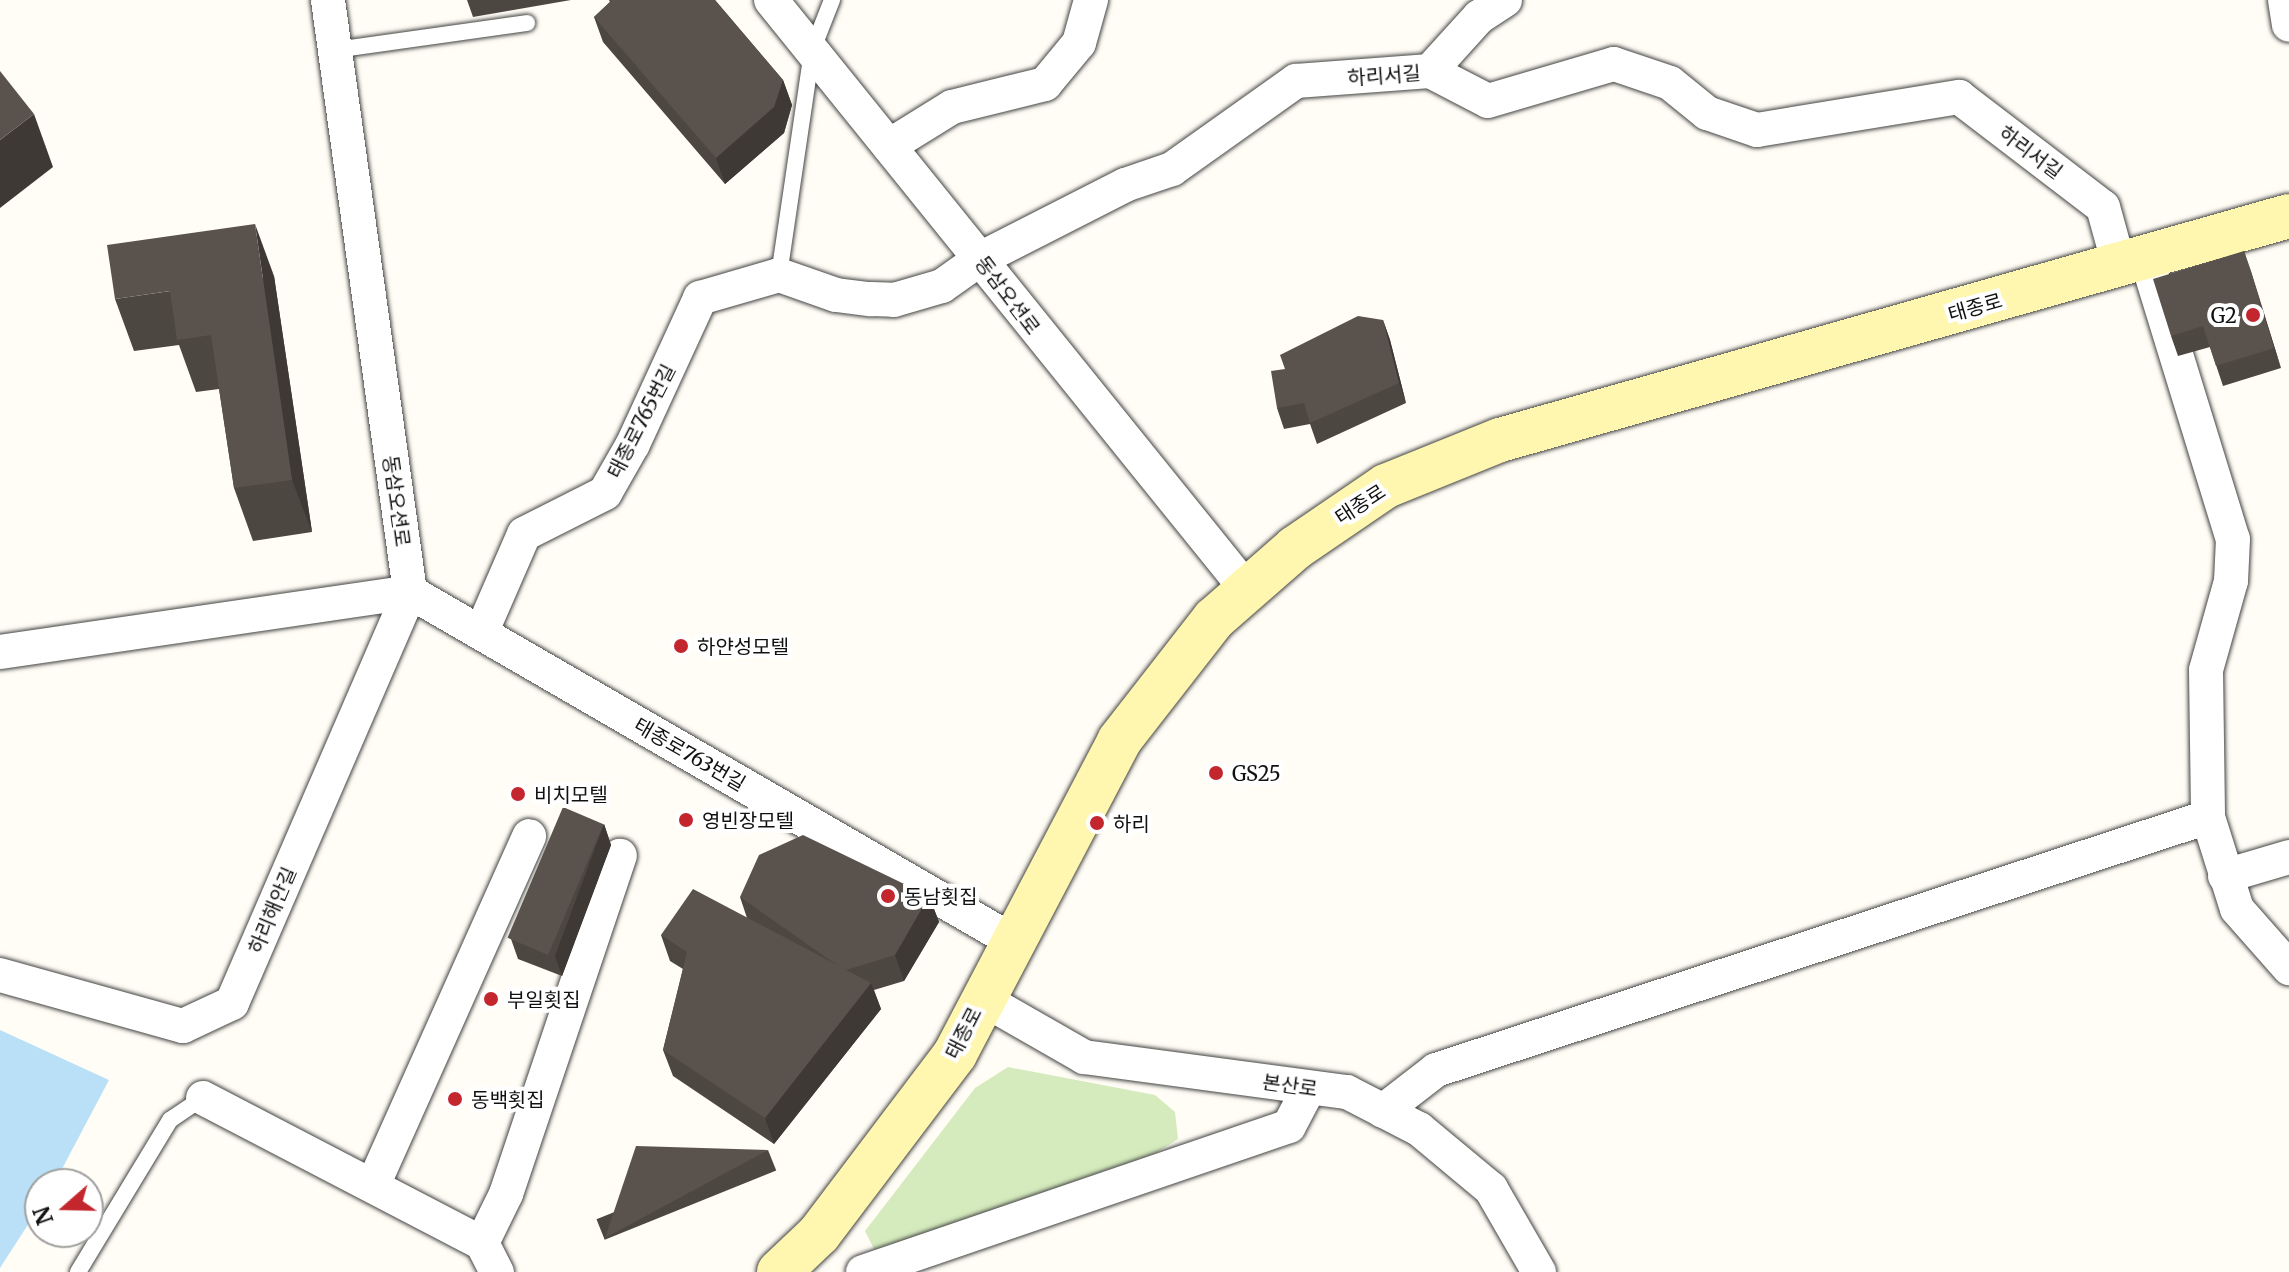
<!DOCTYPE html>
<meta charset="utf-8">
<style>
body{margin:0}
#map{position:relative;width:2289px;height:1272px;overflow:hidden;background:#fffdf5;font-family:Merriweather,"Noto Sans KR",serif}
div>[style]{position:absolute}
.green>*{inset:0;background:#d5ebbd}
.water>*{inset:0;background:#b9e0f7}
.roads{filter:drop-shadow(0 0 2px #444) drop-shadow(0 0 2px #444)}
.service>*{height:16px;margin:-8px;padding:0 8px;transform-origin:8px;border-radius:8px;background:#fff}
.minor>*{height:34px;margin:-17px;padding:0 17px;transform-origin:17px;border-radius:17px;background:#fff}
.secondary>*{height:44px;margin:-22px;padding:0 22px;transform-origin:22px;border-radius:22px;background:#fff6b0}
.wall>*{inset:0;background:#4d4742;transform-origin:0 0}
.shaded-wall>*{inset:0;background:#3f3936}
.building>*{inset:0;background:#5a524d;transform-origin:0 0}
.dots>*{width:22px;height:22px;translate:-50% -50%;box-sizing:border-box;border:4px solid #fff;border-radius:50%}
span{translate:-50% -50%;white-space:nowrap;text-align:center;line-height:1.15;-webkit-text-stroke:8px #fff;paint-order:stroke}
.street-label{font-size:20px;color:#111}
.poi-label{font-size:20px;color:#111}
.right{translate:-100% -50%;text-align:right}
.left{translate:0 -50%;text-align:left}
.north{position:absolute;left:24px;top:1168px;width:80px;height:80px;box-sizing:border-box;background:#fff;border:2px solid #a0a0a0;border-radius:50%;rotate:250deg;font-size:22px;font-weight:700;line-height:32px;text-align:center;color:#111}
.north::after{content:'';display:block;margin:auto;width:28px;height:36px;background:#c4262e;clip-path:polygon(50% 0,100% 100%,50% 72%,0 100%)}
</style>
<div id="map">
<div class="green">
<i style="clip-path:polygon(1008px 1067px,1155px 1095px,1175px 1112px,1178px 1139px,1156px 1153px,875px 1251px,865px 1231px,975px 1088px)"></i>
</div>
<div class="water">
<i style="clip-path:polygon(0 1030px,109px 1080px,54px 1184px,40px 1184px,40px 1206px,0 1268px)"></i>
</div>
<div class="roads">
<div class="service">
<i style="left:335px;top:50px;width:194px;rotate:-8deg"></i>
<i style="left:779px;top:275px;width:226px;rotate:-81.6deg"></i>
<i style="left:812px;top:51px;width:55px;rotate:-68.6deg"></i>
<i style="left:78px;top:1272px;width:178px;rotate:-58.8deg"></i>
<i style="left:170px;top:1120px;width:40px;rotate:-34deg"></i>
</div>
<div class="minor">
<i style="left:771px;top:0;width:758px;rotate:51.1deg"></i>
<i style="left:2285px;top:0;width:25px;rotate:81deg"></i>
<i style="left:1430px;top:71px;width:73px;rotate:-47.8deg"></i>
<i style="left:1479px;top:17px;width:31px;rotate:-33deg"></i>
<i style="left:889px;top:146px;width:74px;rotate:-31.8deg"></i>
<i style="left:952px;top:107px;width:96px;rotate:-13.9deg"></i>
<i style="left:1045px;top:84px;width:53px;rotate:-50.3deg"></i>
<i style="left:1079px;top:43px;width:45px;rotate:-74.4deg"></i>
<i style="left:2146px;top:257px;width:295px;rotate:72.9deg"></i>
<i style="left:2233px;top:539px;width:42px;rotate:92.7deg"></i>
<i style="left:2231px;top:581px;width:92px;rotate:105.7deg"></i>
<i style="left:2206px;top:670px;width:147px;rotate:89.2deg"></i>
<i style="left:2208px;top:817px;width:96px;rotate:72.5deg"></i>
<i style="left:2237px;top:909px;width:79px;rotate:48.6deg"></i>
<i style="left:481px;top:633px;width:108px;rotate:-66.5deg"></i>
<i style="left:524px;top:534px;width:91px;rotate:-26.8deg"></i>
<i style="left:605px;top:493px;width:56px;rotate:-60.3deg"></i>
<i style="left:633px;top:444px;width:161px;rotate:-65.3deg"></i>
<i style="left:700px;top:298px;width:82px;rotate:-16.2deg"></i>
<i style="left:779px;top:275px;width:60px;rotate:19.3deg"></i>
<i style="left:836px;top:295px;width:35px;rotate:7deg"></i>
<i style="left:871px;top:299px;width:23px;rotate:2deg"></i>
<i style="left:894px;top:300px;width:50px;rotate:-16.3deg"></i>
<i style="left:942px;top:286px;width:47px;rotate:-35.4deg"></i>
<i style="left:980px;top:259px;width:163px;rotate:-27deg"></i>
<i style="left:1125px;top:185px;width:50px;rotate:-18.8deg"></i>
<i style="left:1172px;top:169px;width:152px;rotate:-35.4deg"></i>
<i style="left:1296px;top:81px;width:134px;rotate:-4.3deg"></i>
<i style="left:1430px;top:71px;width:65px;rotate:27.3deg"></i>
<i style="left:1488px;top:101px;width:131px;rotate:-16.4deg"></i>
<i style="left:1614px;top:64px;width:59px;rotate:18.7deg"></i>
<i style="left:1670px;top:83px;width:48px;rotate:39deg"></i>
<i style="left:1707px;top:113px;width:53px;rotate:18.8deg"></i>
<i style="left:1757px;top:130px;width:205px;rotate:-9.3deg"></i>
<i style="left:1959px;top:97px;width:181px;rotate:37.4deg"></i>
<i style="left:2103px;top:207px;width:60px;rotate:74.6deg"></i>
<i style="left:0;top:652px;width:414px;rotate:-8.3deg"></i>
<i style="left:410px;top:592px;width:598px;rotate:-97.89deg"></i>
<i style="left:2225px;top:876px;width:67px;rotate:-16.5deg"></i>
<i style="left:0;top:975px;width:190px;rotate:15.6deg"></i>
<i style="left:183px;top:1026px;width:54px;rotate:-25.1deg"></i>
<i style="left:232px;top:1003px;width:448px;rotate:-66.6deg"></i>
<i style="left:410px;top:592px;width:694px;rotate:30.07deg"></i>
<i style="left:981px;top:998px;width:119px;rotate:29.8deg"></i>
<i style="left:1084px;top:1057px;width:265px;rotate:7.6deg"></i>
<i style="left:1347px;top:1092px;width:81px;rotate:27.2deg"></i>
<i style="left:1419px;top:1129px;width:94px;rotate:39.8deg"></i>
<i style="left:1491px;top:1189px;width:96px;rotate:60deg"></i>
<i style="left:203px;top:1098px;width:314px;rotate:27.5deg"></i>
<i style="left:482px;top:1243px;width:33px;rotate:63deg"></i>
<i style="left:1383px;top:1111px;width:67px;rotate:-37.7deg"></i>
<i style="left:1436px;top:1070px;width:812px;rotate:-18.15deg"></i>
<i style="left:374px;top:1183px;width:380px;rotate:-65.9deg"></i>
<i style="left:482px;top:1243px;width:55px;rotate:-63.9deg"></i>
<i style="left:506px;top:1194px;width:357px;rotate:-71.4deg"></i>
<i style="left:863px;top:1272px;width:450px;rotate:-18.9deg"></i>
<i style="left:1289px;top:1126px;width:43px;rotate:-62.2deg"></i>
</div>
<div class="secondary">
<i style="left:779px;top:1272px;width:55px;rotate:-43.5deg"></i>
<i style="left:819px;top:1234px;width:226px;rotate:-52.9deg"></i>
<i style="left:955px;top:1054px;width:353px;rotate:-62.3deg"></i>
<i style="left:1119px;top:741px;width:155px;rotate:-52.1deg"></i>
<i style="left:1214px;top:619px;width:108px;rotate:-41.2deg"></i>
<i style="left:1295px;top:548px;width:110px;rotate:-34.3deg"></i>
<i style="left:1386px;top:486px;width:123px;rotate:-22deg"></i>
<i style="left:1500px;top:440px;width:820px;rotate:-15.85deg"></i>
</div>
</div>
<div class="wall">
<i style="clip-path:polygon(467px 0,571px 0,473px 17px)"></i>
<i style="clip-path:polygon(609px 0,715px 0,783px 80px,792px 105px,784px 133px,725px 184px,603px 42px,594px 17px,610px 2px)"></i>
<i style="clip-path:polygon(2244px 251px,2281px 368px,2223px 386px,2210px 347px,2178px 356px,2171px 336px)"></i>
<i style="clip-path:polygon(274px 276px,312px 532px,253px 541px,234px 488px,219px 389px,196px 392px,179px 345px,134px 351px,115px 299px)"></i>
<i style="clip-path:polygon(1383px 320px,1390px 340px,1406px 403px,1317px 444px,1310px 424px,1284px 429px,1277px 408px)"></i>
<i style="clip-path:polygon(604px 824px,611px 845px,562px 976px,518px 959px,511px 939px)"></i>
<i style="clip-path:polygon(929px 896px,939px 922px,904px 981px,874px 990px,881px 1009px,774px 1144px,673px 1076px,663px 1050px,683px 969px,670px 961px,661px 935px,747px 918px,740px 897px)"></i>
<i style="left:768px;top:1150px;width:22px;height:185px;rotate:68deg"></i>
</div>
<div class="shaded-wall">
<i style="clip-path:polygon(783px 80px,792px 105px,784px 133px,725px 184px,716px 158px)"></i>
<i style="clip-path:polygon(34px 114px,53px 167px,0 208px,0 140px)"></i>
<i style="clip-path:polygon(255px 224px,274px 276px,312px 532px,292px 480px)"></i>
<i style="clip-path:polygon(2244px 251px,2251px 271px,2281px 368px,2274px 348px)"></i>
<i style="clip-path:polygon(1383px 320px,1390px 340px,1406px 403px,1399px 383px)"></i>
<i style="clip-path:polygon(604px 824px,611px 845px,562px 976px,555px 956px)"></i>
<i style="clip-path:polygon(929px 896px,939px 922px,904px 981px,895px 955px)"></i>
<i style="clip-path:polygon(871px 983px,881px 1009px,774px 1144px,765px 1118px)"></i>
</div>
<div class="building">
<i style="clip-path:polygon(612px 0,715px 0,783px 80px,774px 107px,716px 158px,594px 17px)"></i>
<i style="clip-path:polygon(0 71px,34px 114px,0 140px)"></i>
<i style="clip-path:polygon(255px 224px,292px 480px,234px 488px,211px 335px,177px 340px,170px 291px,115px 299px,107px 245px)"></i>
<i style="clip-path:polygon(2244px 251px,2274px 348px,2216px 366px,2203px 326px,2171px 336px,2153px 279px)"></i>
<i style="clip-path:polygon(1358px 316px,1383px 320px,1399px 383px,1310px 423px,1304px 403px,1277px 408px,1271px 371px,1285px 369px,1280px 355px)"></i>
<i style="left:563px;top:807px;width:44px;height:142px;rotate:23deg"></i>
<i style="clip-path:polygon(803px 835px,929px 896px,895px 955px,846px 970px,871px 983px,765px 1118px,663px 1050px,687px 952px,661px 935px,693px 889px,837px 965px,740px 897px,759px 855px)"></i>
<i style="clip-path:polygon(636px 1146px,768px 1150px,605px 1238px)"></i>
</div>
<div class="dots">
<i style="left:2253px;top:315px;background:#c4262e"></i>
<i style="left:681px;top:646px;background:#c4262e"></i>
<i style="left:1216px;top:773px;background:#c4262e"></i>
<i style="left:518px;top:794px;background:#c4262e"></i>
<i style="left:686px;top:820px;background:#c4262e"></i>
<i style="left:1097px;top:823px;background:#c4262e"></i>
<i style="left:888px;top:896px;background:#c4262e"></i>
<i style="left:491px;top:999px;background:#c4262e"></i>
<i style="left:455px;top:1099px;background:#c4262e"></i>
</div>
<div class="street-label">
<span style="left:1384px;top:75px;rotate:-4deg">하리서길</span>
<span style="left:2031px;top:152px;rotate:37deg">하리서길</span>
<span style="left:1008px;top:295px;rotate:53deg">동삼오션로</span>
<span style="left:1975px;top:307px;rotate:-16deg">태종로</span>
<span style="left:641px;top:421px;rotate:-63deg">태종로765번길</span>
<span style="left:397px;top:501px;rotate:82deg">동삼오션로</span>
<span style="left:1360px;top:504px;rotate:-33deg">태종로</span>
<span style="left:690px;top:754px;rotate:30deg">태종로763번길</span>
<span style="left:272px;top:910px;rotate:-67deg">하리해안길</span>
<span style="left:963px;top:1033px;rotate:-63deg">태종로</span>
<span style="left:1290px;top:1085px;rotate:8deg">본산로</span>
</div>
<div class="poi-label">
<span class="right" style="left:2237px;top:315px">G2</span>
<span class="left" style="left:697px;top:646px">하얀성모텔</span>
<span class="left" style="left:1232px;top:773px">GS25</span>
<span class="left" style="left:534px;top:794px">비치모텔</span>
<span class="left" style="left:702px;top:820px">영빈장모텔</span>
<span class="left" style="left:1113px;top:823px">하리</span>
<span class="left" style="left:904px;top:896px">동남횟집</span>
<span class="left" style="left:507px;top:999px">부일횟집</span>
<span class="left" style="left:471px;top:1099px">동백횟집</span>
</div>
<div class="north">N</div>
</div>
